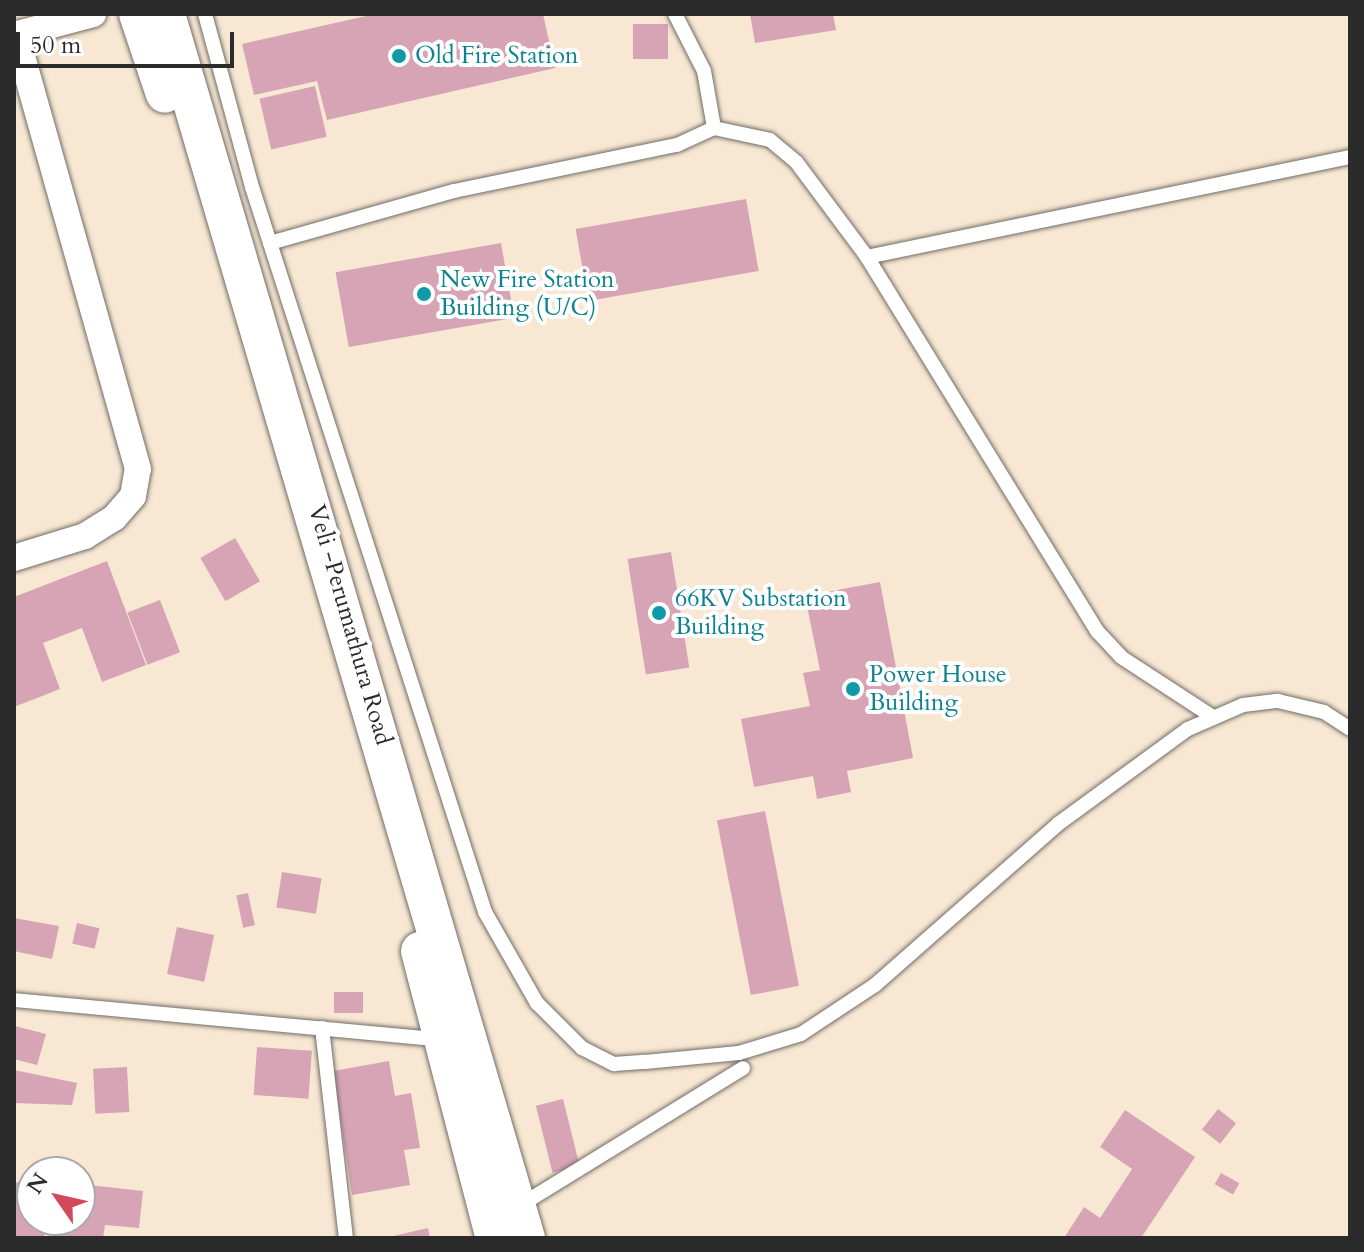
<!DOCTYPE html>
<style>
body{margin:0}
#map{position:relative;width:1364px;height:1252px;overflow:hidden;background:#f7e7d3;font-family:Cardo,serif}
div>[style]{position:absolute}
.building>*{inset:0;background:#d7a4b6;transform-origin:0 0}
.roads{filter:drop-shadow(0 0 2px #726d66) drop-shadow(0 0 2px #726d66)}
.service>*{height:14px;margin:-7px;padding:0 7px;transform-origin:7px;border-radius:7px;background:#fff}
.minor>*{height:26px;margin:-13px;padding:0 13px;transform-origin:13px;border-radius:13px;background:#fff}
.secondary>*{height:38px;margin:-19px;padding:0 19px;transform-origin:19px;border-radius:19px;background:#fff}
.dots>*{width:22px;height:22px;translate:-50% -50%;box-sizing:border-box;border:4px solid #fff;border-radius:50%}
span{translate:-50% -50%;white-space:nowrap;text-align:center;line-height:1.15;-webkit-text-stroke:8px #fff;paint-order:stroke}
.culture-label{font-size:24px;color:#0d838f}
.left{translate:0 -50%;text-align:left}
.street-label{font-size:24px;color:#2b2b2b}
.frame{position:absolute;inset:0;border:16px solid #2b2b2b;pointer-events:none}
.north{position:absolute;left:16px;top:1156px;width:80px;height:80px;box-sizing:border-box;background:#fff;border:2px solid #aaa;border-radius:50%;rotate:304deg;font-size:22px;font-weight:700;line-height:32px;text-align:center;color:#2b2b2b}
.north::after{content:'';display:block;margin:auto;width:28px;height:36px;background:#d1495b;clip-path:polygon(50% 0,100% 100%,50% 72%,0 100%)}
.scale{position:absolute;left:16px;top:32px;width:218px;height:36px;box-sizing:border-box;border:4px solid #2b2b2b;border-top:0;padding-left:10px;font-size:24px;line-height:28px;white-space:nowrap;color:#2b2b2b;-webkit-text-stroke:6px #fff;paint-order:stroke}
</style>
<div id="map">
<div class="building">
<i style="clip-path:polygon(375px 14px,543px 14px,555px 68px,327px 120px,317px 81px,254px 95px,242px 44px)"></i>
<i style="clip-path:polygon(750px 14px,833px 14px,836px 30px,755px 43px)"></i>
<i style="left:633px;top:24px;width:35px;height:35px"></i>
<i style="left:315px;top:86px;width:52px;height:57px;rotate:77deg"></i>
<i style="left:746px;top:199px;width:73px;height:173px;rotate:80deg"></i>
<i style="left:501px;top:243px;width:76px;height:168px;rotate:80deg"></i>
<i style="left:235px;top:538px;width:50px;height:40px;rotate:60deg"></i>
<i style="left:671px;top:552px;width:117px;height:44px;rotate:81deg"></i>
<i style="clip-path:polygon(107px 561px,146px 665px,102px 682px,82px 628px,43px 643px,60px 689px,14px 707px,14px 597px)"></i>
<i style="clip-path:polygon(880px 582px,913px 758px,847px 771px,851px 792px,817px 799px,813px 776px,754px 787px,741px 719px,810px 706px,803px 673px,820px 670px,805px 596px)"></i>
<i style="left:160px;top:600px;width:56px;height:35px;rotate:69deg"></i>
<i style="left:765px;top:811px;width:178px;height:49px;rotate:79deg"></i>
<i style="left:282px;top:872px;width:40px;height:36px;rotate:9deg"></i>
<i style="left:248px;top:893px;width:33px;height:12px;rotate:78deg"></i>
<i style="clip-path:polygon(14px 918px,59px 926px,52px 959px,14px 951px)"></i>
<i style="left:77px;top:923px;width:23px;height:21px;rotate:13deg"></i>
<i style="left:177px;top:927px;width:38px;height:48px;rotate:12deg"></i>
<i style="left:363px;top:992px;width:21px;height:29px;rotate:90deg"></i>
<i style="clip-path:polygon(15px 1026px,46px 1034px,37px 1065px,14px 1059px)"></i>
<i style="left:257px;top:1047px;width:55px;height:48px;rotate:4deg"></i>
<i style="clip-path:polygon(389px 1061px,395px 1096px,411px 1093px,420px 1148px,404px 1150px,410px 1185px,352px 1195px,333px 1071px)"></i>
<i style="left:127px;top:1067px;width:45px;height:34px;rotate:87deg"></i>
<i style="clip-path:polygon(14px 1070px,77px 1083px,72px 1105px,14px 1103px)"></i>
<i style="left:563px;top:1099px;width:69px;height:28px;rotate:76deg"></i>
<i style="left:1218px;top:1109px;width:23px;height:26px;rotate:38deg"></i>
<i style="clip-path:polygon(1125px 1110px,1195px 1157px,1141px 1238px,1064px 1238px,1084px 1207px,1100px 1218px,1132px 1169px,1100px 1147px)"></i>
<i style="left:1221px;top:1173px;width:21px;height:13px;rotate:29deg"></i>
<i style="clip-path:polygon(14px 1182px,32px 1185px,32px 1220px,47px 1220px,44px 1238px,14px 1238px)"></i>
<i style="clip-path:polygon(80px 1184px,143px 1191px,139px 1228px,105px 1225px,103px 1238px,60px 1237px,61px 1220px,80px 1220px)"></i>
<i style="clip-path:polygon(428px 1228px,430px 1238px,389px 1238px,389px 1237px)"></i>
</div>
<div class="roads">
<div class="service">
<i style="left:205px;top:14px;width:179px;rotate:74.8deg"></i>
<i style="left:252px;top:187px;width:762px;rotate:72.18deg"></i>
<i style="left:485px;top:912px;width:105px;rotate:60.3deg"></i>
<i style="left:537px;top:1003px;width:64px;rotate:45deg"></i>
<i style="left:582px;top:1048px;width:36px;rotate:27deg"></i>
<i style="left:614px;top:1064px;width:31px;rotate:-4deg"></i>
<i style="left:645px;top:1062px;width:94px;rotate:-5.5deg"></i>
<i style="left:739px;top:1053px;width:65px;rotate:-17deg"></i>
<i style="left:801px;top:1034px;width:89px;rotate:-33.5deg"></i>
<i style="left:875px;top:985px;width:244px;rotate:-41.3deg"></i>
<i style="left:1058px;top:824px;width:161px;rotate:-36.2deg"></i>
<i style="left:1188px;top:729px;width:60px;rotate:-23.6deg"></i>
<i style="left:1243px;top:705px;width:35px;rotate:-7deg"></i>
<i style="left:1278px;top:701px;width:47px;rotate:13.4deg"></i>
<i style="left:1324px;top:712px;width:31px;rotate:33deg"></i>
<i style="left:675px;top:14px;width:64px;rotate:63deg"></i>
<i style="left:704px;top:71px;width:58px;rotate:80deg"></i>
<i style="left:270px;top:243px;width:191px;rotate:-15.8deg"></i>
<i style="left:454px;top:191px;width:228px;rotate:-11.7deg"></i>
<i style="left:677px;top:145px;width:41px;rotate:-24.7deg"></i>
<i style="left:714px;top:128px;width:57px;rotate:12.1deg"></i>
<i style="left:770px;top:140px;width:35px;rotate:40deg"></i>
<i style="left:797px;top:163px;width:117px;rotate:53.3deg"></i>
<i style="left:867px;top:257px;width:440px;rotate:58.4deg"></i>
<i style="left:1098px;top:632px;width:34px;rotate:47deg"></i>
<i style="left:1121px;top:657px;width:110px;rotate:33.1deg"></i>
<i style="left:867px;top:257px;width:493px;rotate:-11.7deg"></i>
<i style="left:14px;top:1000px;width:426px;rotate:5.3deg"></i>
<i style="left:322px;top:1028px;width:211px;rotate:83.5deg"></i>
<i style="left:519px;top:1206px;width:263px;rotate:-31.6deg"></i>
</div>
<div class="minor">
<i style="left:14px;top:35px;width:82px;rotate:-14.9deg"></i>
<i style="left:14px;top:558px;width:74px;rotate:-17.2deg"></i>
<i style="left:85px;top:536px;width:34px;rotate:-32deg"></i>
<i style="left:114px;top:518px;width:29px;rotate:-49deg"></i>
<i style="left:133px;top:496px;width:27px;rotate:-80deg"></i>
<i style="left:138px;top:469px;width:452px;rotate:-105.7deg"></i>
</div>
<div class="secondary">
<i style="left:138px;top:14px;width:84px;rotate:71.4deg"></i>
<i style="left:166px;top:14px;width:1276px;rotate:73.61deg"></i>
<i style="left:420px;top:951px;width:297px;rotate:75.4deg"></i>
</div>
</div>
<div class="dots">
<i style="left:399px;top:56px;background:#0f9aa8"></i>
<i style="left:424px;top:294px;background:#0f9aa8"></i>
<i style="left:659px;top:613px;background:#0f9aa8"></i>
<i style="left:853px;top:689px;background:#0f9aa8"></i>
</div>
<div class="culture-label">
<span class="left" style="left:415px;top:56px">Old Fire Station</span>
<span class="left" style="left:440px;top:294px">New Fire Station<br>Building (U/C)</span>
<span class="left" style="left:675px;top:613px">66KV Substation<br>Building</span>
<span class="left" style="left:869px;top:689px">Power House<br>Building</span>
</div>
<div class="street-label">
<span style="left:350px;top:625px;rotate:74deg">Veli -Perumathura Road</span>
</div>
<div class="frame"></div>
<div class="north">N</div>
<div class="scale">50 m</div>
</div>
